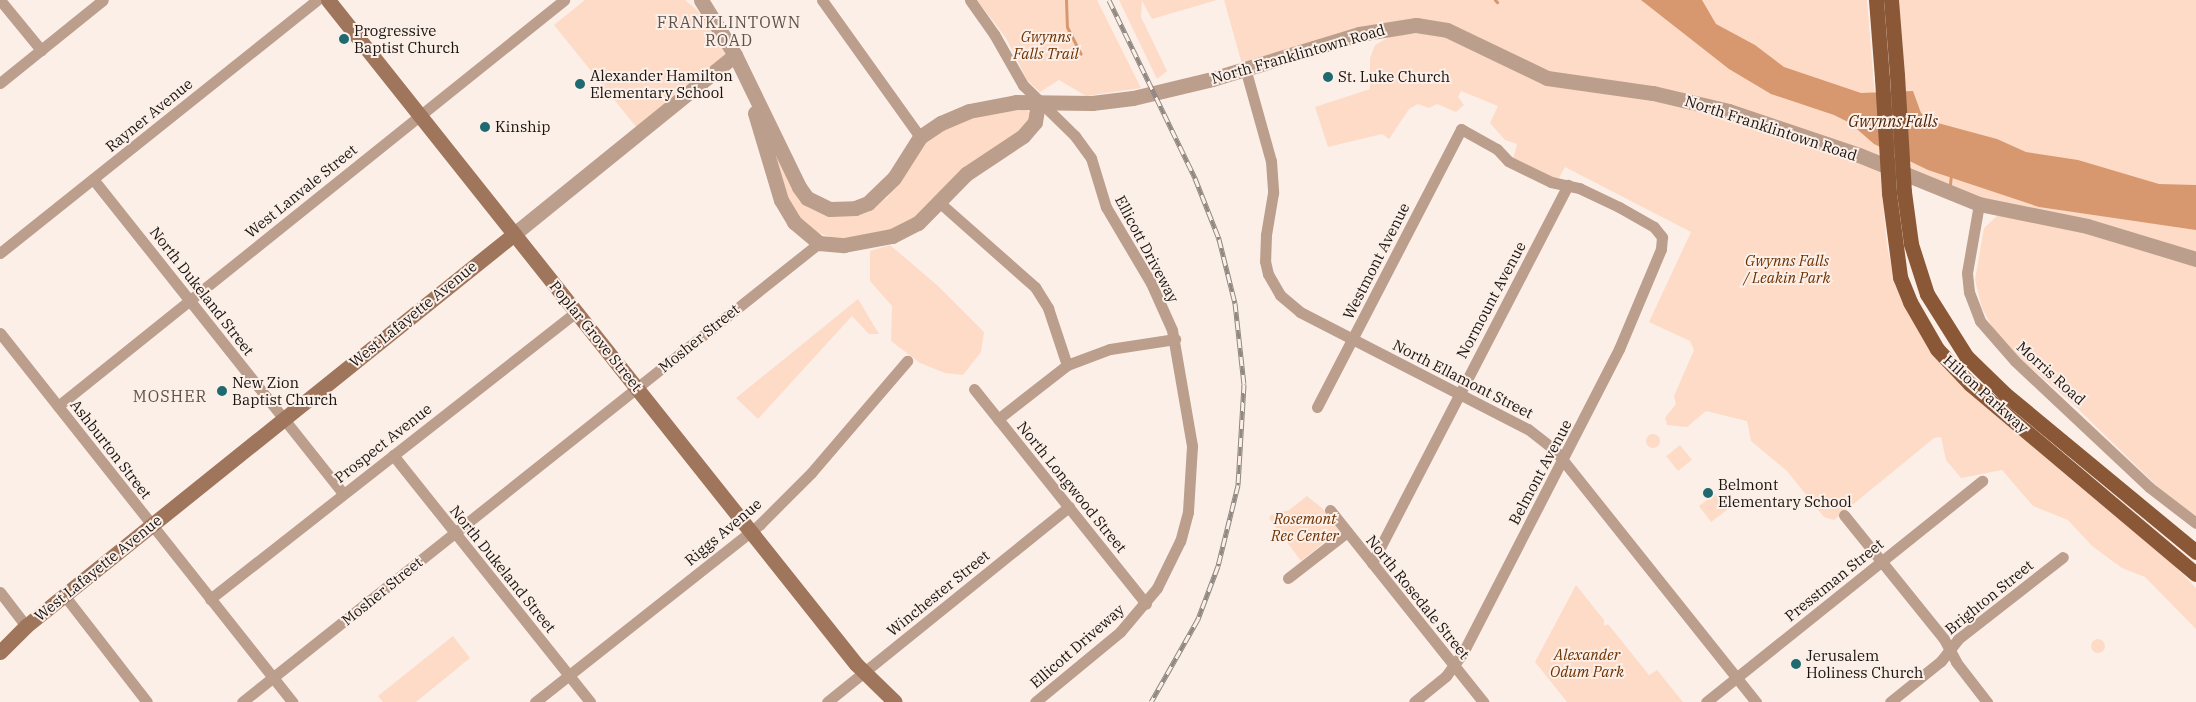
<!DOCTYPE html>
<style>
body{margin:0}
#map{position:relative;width:2196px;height:702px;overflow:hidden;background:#fcefe8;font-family:"IBM Plex Serif",serif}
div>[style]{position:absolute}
.green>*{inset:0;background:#fddbc7;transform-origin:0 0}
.round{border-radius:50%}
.water>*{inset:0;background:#d8986f}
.stream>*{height:3px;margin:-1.5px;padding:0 1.5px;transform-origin:1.5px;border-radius:1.5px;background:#d8986f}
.minor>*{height:11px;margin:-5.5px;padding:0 5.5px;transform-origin:5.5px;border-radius:5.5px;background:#bb9e8c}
.tertiary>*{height:15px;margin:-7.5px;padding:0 7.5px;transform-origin:7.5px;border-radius:7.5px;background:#bb9e8c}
.secondary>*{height:15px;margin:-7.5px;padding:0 7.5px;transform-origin:7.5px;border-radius:7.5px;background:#9f755b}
.primary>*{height:15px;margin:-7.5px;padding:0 7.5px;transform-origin:7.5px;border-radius:7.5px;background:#8a5837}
.rail>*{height:5px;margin-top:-2.5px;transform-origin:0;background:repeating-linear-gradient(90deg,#fcefe8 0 9px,#908882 0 18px);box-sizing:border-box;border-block:1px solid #908882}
.primary-bridge>*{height:15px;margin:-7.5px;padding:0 7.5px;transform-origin:7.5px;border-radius:7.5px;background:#8a5837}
.dots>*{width:14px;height:14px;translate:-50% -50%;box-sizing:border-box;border:2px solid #fcefe8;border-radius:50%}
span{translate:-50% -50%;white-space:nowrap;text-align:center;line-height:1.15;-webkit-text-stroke:4px #fcefe8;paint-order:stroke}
.poi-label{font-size:15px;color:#181411}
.left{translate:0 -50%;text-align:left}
.park-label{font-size:15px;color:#6c3100;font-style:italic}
.street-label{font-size:15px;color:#181411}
.neighbourhood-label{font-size:16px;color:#5d534d;letter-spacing:1px}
.water-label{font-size:16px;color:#471e00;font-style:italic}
</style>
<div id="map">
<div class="green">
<i style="clip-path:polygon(585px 0,685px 0,699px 12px,727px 53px,637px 128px,554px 25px)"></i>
<i style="clip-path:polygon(977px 0,1097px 0,1141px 88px,1086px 96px,1059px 80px,1040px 92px,1027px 80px,1006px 38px)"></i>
<i style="clip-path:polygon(1119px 0,1217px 0,1152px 19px,1142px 1px,1141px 17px,1167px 71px,1157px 79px)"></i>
<i style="clip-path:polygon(1224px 0,1867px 0,1880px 159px,1828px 139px,1552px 74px,1446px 24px,1242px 64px)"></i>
<i style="clip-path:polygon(1898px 0,2196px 0,2196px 256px,1977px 197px,1911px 172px)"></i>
<i style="clip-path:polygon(1421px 33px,1446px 36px,1491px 58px,1700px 109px,1880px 170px,1887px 246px,1892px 269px,1909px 315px,1939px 362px,2165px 556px,2196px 588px,2196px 629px,2145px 577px,2122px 568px,2092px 546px,2068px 520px,2033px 506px,2002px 470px,1961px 478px,1946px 460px,1941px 437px,1934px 438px,1834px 520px,1824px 517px,1787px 471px,1751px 441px,1747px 421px,1706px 411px,1687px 427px,1667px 425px,1665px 418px,1676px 404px,1674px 396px,1694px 350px,1690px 341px,1649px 322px,1691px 232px,1565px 167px,1555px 185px,1512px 163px,1517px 144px,1505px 140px,1490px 123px,1498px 106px,1461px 91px,1458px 97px,1464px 105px,1456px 112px,1437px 104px,1429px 108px,1418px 104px,1409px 109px,1389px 139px,1382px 134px,1328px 147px,1315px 107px,1370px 89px,1370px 58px,1375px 45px,1391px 36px)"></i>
<i style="clip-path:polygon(1024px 109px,1031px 113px,1032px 119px,927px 211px,882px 234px,838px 240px,811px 230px,798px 216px,782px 188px,767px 131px,805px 201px,863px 212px,887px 198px,919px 149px,942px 130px,985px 114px)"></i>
<i style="clip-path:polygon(1998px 215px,2073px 228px,2196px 264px,2196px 516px,2166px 495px,2071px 402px,2010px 350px,1992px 327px,1982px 308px,1975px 280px,1984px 228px)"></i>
<i style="clip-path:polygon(890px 245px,938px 286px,984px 332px,981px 352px,963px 375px,945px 373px,920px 363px,891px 341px,892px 306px,870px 281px,870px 251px)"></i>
<i style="clip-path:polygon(858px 299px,879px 334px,869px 334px,852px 316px,758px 419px,736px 398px)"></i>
<i class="round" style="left:1646px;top:434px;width:14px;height:14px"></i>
<i style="left:1680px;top:445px;width:19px;height:18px;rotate:51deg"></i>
<i style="left:1715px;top:494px;width:20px;height:20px;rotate:53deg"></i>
<i style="clip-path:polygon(1307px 496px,1322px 508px,1341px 529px,1301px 561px,1269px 518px,1271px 515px,1289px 510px)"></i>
<i style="clip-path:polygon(1576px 585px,1604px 620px,1604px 626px,1608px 624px,1649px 675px,1657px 670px,1683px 702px,1567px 702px,1535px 662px)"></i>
<i style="clip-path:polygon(453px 636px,470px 658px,416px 702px,383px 702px,378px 696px)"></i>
<i class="round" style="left:2091px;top:639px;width:14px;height:14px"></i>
</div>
<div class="water">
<i style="clip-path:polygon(1641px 0,1702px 0,1716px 24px,1755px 45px,1784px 67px,1861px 93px,1913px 91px,1921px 113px,1934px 122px,1997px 139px,2026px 152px,2078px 160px,2159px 184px,2196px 185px,2196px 230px,2039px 207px,1928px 170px,1874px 144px,1850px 123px,1834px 115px,1771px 94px,1729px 69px)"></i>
</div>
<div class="stream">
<i style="left:1066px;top:0;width:27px;rotate:88deg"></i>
<i style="left:1067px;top:27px;width:30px;rotate:63deg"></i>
<i style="left:1495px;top:0;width:3px;rotate:45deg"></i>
<i style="left:1950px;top:184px;width:9px;rotate:-84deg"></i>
</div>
<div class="minor">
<i style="left:0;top:0;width:65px;rotate:50.6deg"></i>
<i style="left:822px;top:0;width:168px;rotate:54.4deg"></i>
<i style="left:970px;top:0;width:42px;rotate:54.8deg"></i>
<i style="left:994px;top:34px;width:59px;rotate:60.4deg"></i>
<i style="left:1023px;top:85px;width:73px;rotate:44.4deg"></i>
<i style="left:1075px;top:136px;width:27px;rotate:54deg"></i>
<i style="left:1091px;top:158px;width:51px;rotate:73deg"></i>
<i style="left:1106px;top:207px;width:88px;rotate:59.4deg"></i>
<i style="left:1151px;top:283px;width:51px;rotate:65.9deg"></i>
<i style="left:1172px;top:330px;width:118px;rotate:80.2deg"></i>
<i style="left:1192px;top:446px;width:66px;rotate:93.5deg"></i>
<i style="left:1188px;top:512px;width:30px;rotate:105deg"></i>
<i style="left:1180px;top:541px;width:52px;rotate:116.1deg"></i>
<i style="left:1157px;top:588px;width:57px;rotate:130.1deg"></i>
<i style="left:1120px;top:632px;width:110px;rotate:140.5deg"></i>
<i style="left:1245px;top:68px;width:97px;rotate:74.4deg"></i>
<i style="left:1271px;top:161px;width:32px;rotate:86deg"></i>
<i style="left:1273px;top:193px;width:43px;rotate:99.5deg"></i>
<i style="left:1266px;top:235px;width:26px;rotate:92deg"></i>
<i style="left:1265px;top:261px;width:13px;rotate:77deg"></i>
<i style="left:1268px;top:274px;width:24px;rotate:60deg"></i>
<i style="left:1280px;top:295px;width:26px;rotate:40deg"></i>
<i style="left:1300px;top:312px;width:256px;rotate:27.2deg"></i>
<i style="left:1528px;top:429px;width:33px;rotate:38deg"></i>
<i style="left:1554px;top:449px;width:324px;rotate:51.4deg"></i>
<i style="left:0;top:83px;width:132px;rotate:-38.9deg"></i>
<i style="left:93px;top:179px;width:401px;rotate:51.5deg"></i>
<i style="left:940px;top:203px;width:127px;rotate:41.5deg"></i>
<i style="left:1035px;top:287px;width:25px;rotate:58deg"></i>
<i style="left:1048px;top:308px;width:60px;rotate:71.6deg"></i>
<i style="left:1979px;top:204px;width:70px;rotate:99.9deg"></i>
<i style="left:1967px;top:273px;width:19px;rotate:84deg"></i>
<i style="left:1969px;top:292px;width:31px;rotate:69deg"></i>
<i style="left:1980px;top:321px;width:53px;rotate:48.8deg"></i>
<i style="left:2015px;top:361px;width:184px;rotate:43.2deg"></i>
<i style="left:2149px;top:487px;width:59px;rotate:37.5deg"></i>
<i style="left:0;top:253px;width:406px;rotate:-38.6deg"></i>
<i style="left:0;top:333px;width:471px;rotate:51.6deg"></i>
<i style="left:974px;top:389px;width:275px;rotate:51.3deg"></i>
<i style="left:58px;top:406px;width:649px;rotate:-38.74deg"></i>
<i style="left:1317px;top:407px;width:313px;rotate:-62.6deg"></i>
<i style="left:1461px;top:129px;width:41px;rotate:29.1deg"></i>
<i style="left:1497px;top:149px;width:16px;rotate:47deg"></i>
<i style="left:1508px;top:161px;width:48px;rotate:26deg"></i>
<i style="left:1551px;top:182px;width:29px;rotate:12deg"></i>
<i style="left:1579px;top:188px;width:44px;rotate:25.4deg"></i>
<i style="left:1619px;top:207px;width:40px;rotate:29.7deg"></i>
<i style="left:1654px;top:227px;width:13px;rotate:51deg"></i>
<i style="left:1662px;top:237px;width:12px;rotate:95deg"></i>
<i style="left:1661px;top:249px;width:108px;rotate:112.8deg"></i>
<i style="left:1619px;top:349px;width:343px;rotate:117.2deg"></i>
<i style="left:1462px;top:654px;width:27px;rotate:126deg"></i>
<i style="left:1446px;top:676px;width:41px;rotate:140.9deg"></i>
<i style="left:998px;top:419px;width:88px;rotate:-38deg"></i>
<i style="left:1067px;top:365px;width:46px;rotate:-20.4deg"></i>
<i style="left:1110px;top:349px;width:66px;rotate:-8.7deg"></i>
<i style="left:393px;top:455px;width:316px;rotate:51.4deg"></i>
<i style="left:1330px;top:510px;width:246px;rotate:51.4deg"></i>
<i style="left:1844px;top:515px;width:159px;rotate:51.1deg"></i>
<i style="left:1944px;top:639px;width:26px;rotate:62deg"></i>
<i style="left:1956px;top:662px;width:51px;rotate:52.2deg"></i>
<i style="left:1372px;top:563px;width:426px;rotate:-62.6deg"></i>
<i style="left:1288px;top:578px;width:75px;rotate:-37.9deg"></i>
<i style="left:0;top:592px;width:43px;rotate:52.6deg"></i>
<i style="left:64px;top:595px;width:135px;rotate:52.2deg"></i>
<i style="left:210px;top:599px;width:465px;rotate:-38.1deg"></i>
<i style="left:242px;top:702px;width:737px;rotate:-38.5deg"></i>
<i style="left:535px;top:702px;width:287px;rotate:-38.3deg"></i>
<i style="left:760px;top:524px;width:72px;rotate:-45deg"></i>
<i style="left:811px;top:473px;width:148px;rotate:-49.4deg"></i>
<i style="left:827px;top:702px;width:311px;rotate:-38.9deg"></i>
<i style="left:1706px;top:702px;width:354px;rotate:-38.7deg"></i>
<i style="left:1890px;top:702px;width:65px;rotate:-38.8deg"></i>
<i style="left:1941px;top:661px;width:28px;rotate:-52deg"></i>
<i style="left:1958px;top:639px;width:133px;rotate:-38deg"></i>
</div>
<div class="tertiary">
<i style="left:701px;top:0;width:65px;rotate:58.3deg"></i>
<i style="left:735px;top:55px;width:147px;rotate:64.1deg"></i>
<i style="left:799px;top:187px;width:14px;rotate:54deg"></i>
<i style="left:807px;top:198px;width:25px;rotate:26deg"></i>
<i style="left:830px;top:209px;width:25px;rotate:-2deg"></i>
<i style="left:855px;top:208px;width:14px;rotate:-21deg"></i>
<i style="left:868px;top:203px;width:36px;rotate:-44deg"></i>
<i style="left:894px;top:178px;width:49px;rotate:-57.6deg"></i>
<i style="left:920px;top:137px;width:25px;rotate:-34deg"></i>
<i style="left:941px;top:123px;width:30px;rotate:-23deg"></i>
<i style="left:969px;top:111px;width:48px;rotate:-10.8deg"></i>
<i style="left:1016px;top:102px;width:76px;rotate:0.8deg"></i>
<i style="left:1092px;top:103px;width:41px;rotate:-7deg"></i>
<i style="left:1133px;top:98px;width:81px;rotate:-13.5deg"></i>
<i style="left:1212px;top:79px;width:154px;rotate:-17deg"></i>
<i style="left:1359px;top:34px;width:58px;rotate:-9deg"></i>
<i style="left:1416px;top:25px;width:31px;rotate:9deg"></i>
<i style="left:1447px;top:30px;width:111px;rotate:25.6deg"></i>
<i style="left:1547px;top:78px;width:107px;rotate:8.1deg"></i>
<i style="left:1653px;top:93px;width:78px;rotate:13.3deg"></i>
<i style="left:1729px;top:111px;width:137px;rotate:18.7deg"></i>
<i style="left:1859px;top:155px;width:130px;rotate:22.2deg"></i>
<i style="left:1979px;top:204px;width:110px;rotate:11.5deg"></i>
<i style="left:2087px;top:226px;width:114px;rotate:16.8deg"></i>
<i style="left:755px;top:113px;width:91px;rotate:73.4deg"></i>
<i style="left:781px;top:200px;width:26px;rotate:59deg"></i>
<i style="left:794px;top:222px;width:33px;rotate:40deg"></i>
<i style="left:819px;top:243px;width:25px;rotate:5deg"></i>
<i style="left:844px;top:245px;width:49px;rotate:-10.6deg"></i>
<i style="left:892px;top:236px;width:29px;rotate:-27deg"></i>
<i style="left:918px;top:223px;width:69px;rotate:-45.6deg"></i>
<i style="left:966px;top:174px;width:69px;rotate:-33.7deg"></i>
<i style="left:1023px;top:136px;width:18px;rotate:-49deg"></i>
<i style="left:1035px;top:122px;width:20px;rotate:-81deg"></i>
<i style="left:514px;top:234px;width:284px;rotate:-39deg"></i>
</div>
<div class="secondary">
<i style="left:328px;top:0;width:848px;rotate:51.51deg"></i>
<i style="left:856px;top:664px;width:54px;rotate:44.3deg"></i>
<i style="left:0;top:652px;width:37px;rotate:-45deg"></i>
<i style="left:26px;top:626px;width:626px;rotate:-38.77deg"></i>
</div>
<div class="primary">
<i style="left:1876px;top:0;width:78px;rotate:85.6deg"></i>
<i style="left:1891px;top:0;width:75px;rotate:85.4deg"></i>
<i style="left:1904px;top:192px;width:52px;rotate:82.3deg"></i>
<i style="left:1911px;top:244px;width:52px;rotate:72.3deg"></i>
<i style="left:1927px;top:294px;width:73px;rotate:57.8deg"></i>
<i style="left:1966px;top:356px;width:54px;rotate:44.3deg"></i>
<i style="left:2005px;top:394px;width:248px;rotate:39.6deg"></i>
<i style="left:1889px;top:193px;width:85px;rotate:82.5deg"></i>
<i style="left:1900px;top:277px;width:27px;rotate:68deg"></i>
<i style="left:1910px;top:302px;width:54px;rotate:60.1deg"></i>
<i style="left:1937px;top:349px;width:48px;rotate:46.7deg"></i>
<i style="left:1970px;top:384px;width:295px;rotate:40.1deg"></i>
</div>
<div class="rail">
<i style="left:1109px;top:0;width:198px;rotate:64.2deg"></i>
<i style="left:1195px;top:178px;width:66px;rotate:68.5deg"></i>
<i style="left:1219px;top:239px;width:66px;rotate:76deg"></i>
<i style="left:1235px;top:303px;width:81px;rotate:83.7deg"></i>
<i style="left:1244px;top:384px;width:101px;rotate:93.4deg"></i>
<i style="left:1238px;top:485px;width:83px;rotate:103.9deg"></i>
<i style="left:1218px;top:566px;width:57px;rotate:110.7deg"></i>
<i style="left:1198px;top:619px;width:95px;rotate:119.5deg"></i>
</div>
<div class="primary-bridge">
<i style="left:1897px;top:75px;width:117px;rotate:86.6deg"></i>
<i style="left:1882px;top:78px;width:115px;rotate:86.5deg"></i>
</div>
<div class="dots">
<i style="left:344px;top:39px;background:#1e6a70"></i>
<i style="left:1328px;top:77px;background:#1e6a70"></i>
<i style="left:580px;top:84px;background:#1e6a70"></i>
<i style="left:485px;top:127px;background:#1e6a70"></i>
<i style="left:222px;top:391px;background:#1e6a70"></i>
<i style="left:1708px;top:493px;background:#1e6a70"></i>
<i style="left:1796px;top:664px;background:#1e6a70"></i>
</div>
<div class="poi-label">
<span class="left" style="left:354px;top:39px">Progressive<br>Baptist Church</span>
<span class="left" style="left:590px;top:84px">Alexander Hamilton<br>Elementary School</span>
<span class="left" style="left:1338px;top:77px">St. Luke Church</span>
<span class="left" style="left:495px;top:127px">Kinship</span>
<span class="left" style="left:232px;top:391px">New Zion<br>Baptist Church</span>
<span class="left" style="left:1718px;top:493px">Belmont<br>Elementary School</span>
<span class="left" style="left:1806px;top:664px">Jerusalem<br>Holiness Church</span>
</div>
<div class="park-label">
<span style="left:1046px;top:45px">Gwynns<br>Falls Trail</span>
<span style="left:1787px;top:269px">Gwynns Falls<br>/ Leakin Park</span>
<span style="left:1305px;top:527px">Rosemont<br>Rec Center</span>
<span style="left:1587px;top:663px">Alexander<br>Odum Park</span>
</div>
<div class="street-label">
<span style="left:1298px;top:54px;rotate:-16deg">North Franklintown Road</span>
<span style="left:149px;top:115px;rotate:-39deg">Rayner Avenue</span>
<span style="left:1771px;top:128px;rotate:18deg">North Franklintown Road</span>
<span style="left:301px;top:191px;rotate:-39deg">West Lanvale Street</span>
<span style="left:1147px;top:249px;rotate:62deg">Ellicott Driveway</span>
<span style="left:1376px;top:261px;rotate:-63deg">Westmont Avenue</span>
<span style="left:202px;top:291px;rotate:52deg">North Dukeland Street</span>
<span style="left:1491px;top:300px;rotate:-62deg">Normount Avenue</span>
<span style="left:413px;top:314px;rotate:-39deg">West Lafayette Avenue</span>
<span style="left:596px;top:336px;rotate:51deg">Poplar Grove Street</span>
<span style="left:699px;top:338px;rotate:-39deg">Mosher Street</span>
<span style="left:2051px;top:373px;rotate:42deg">Morris Road</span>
<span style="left:1463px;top:379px;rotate:27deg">North Ellamont Street</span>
<span style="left:1986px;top:394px;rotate:42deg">Hilton Parkway</span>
<span style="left:383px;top:443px;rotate:-38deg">Prospect Avenue</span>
<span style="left:111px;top:449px;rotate:52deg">Ashburton Street</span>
<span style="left:1540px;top:472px;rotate:-62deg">Belmont Avenue</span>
<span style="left:1072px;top:487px;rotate:51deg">North Longwood Street</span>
<span style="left:723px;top:532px;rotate:-40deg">Riggs Avenue</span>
<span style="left:98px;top:568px;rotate:-39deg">West Lafayette Avenue</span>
<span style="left:503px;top:569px;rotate:51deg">North Dukeland Street</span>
<span style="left:1834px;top:580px;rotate:-39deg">Presstman Street</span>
<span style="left:382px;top:591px;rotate:-39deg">Mosher Street</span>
<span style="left:938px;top:593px;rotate:-39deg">Winchester Street</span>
<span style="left:1418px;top:597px;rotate:51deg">North Rosedale Street</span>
<span style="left:1989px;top:597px;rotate:-39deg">Brighton Street</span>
<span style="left:1077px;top:646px;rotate:-41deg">Ellicott Driveway</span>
</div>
<div class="neighbourhood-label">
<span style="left:729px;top:31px">FRANKLINTOWN<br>ROAD</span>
<span style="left:170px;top:396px">MOSHER</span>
</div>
<div class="water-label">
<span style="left:1893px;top:121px">Gwynns Falls</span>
</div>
</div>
